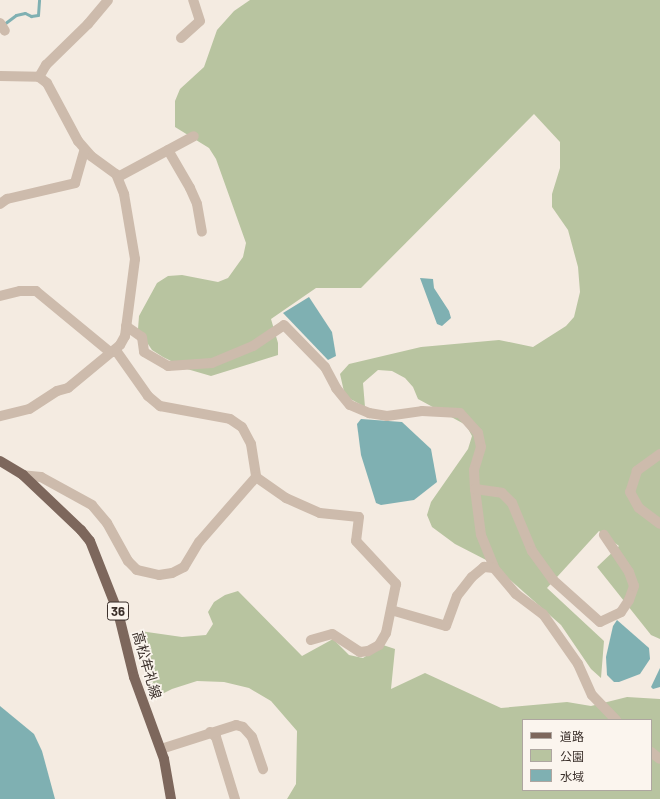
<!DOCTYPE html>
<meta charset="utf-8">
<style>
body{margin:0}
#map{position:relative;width:660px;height:799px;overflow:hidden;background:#f4ebe1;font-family:Barlow,"Noto Sans JP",sans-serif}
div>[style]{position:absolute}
.green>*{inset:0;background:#b8c4a0}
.water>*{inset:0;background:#7fb0b2}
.stream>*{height:3px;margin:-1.5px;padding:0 1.5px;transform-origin:1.5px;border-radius:1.5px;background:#7fb0b2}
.minor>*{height:10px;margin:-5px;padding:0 5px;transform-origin:5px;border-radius:5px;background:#cdbbac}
.major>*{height:10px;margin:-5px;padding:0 5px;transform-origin:5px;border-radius:5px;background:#7d675c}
span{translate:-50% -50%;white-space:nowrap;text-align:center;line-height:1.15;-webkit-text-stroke:3.5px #fbf5ee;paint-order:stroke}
.shield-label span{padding:1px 3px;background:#fbf5ee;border:1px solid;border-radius:3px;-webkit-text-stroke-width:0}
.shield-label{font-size:13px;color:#3b302b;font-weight:700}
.street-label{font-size:14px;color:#3b302b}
.legend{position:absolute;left:522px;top:719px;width:130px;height:72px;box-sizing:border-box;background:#fbf5ee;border:1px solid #aea6a0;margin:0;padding:5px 7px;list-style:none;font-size:12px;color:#3b302b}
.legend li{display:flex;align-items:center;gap:8px;height:20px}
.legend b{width:20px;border:1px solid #aea6a0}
</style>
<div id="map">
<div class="green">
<i style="clip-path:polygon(250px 0,660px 0,660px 639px,651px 635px,597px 567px,619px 546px,599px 531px,547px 588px,604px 641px,601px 678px,591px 669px,561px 625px,490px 562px,455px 544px,432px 527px,427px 515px,431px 502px,468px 449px,472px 436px,466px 425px,418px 399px,413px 387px,405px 378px,392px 371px,378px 370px,363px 383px,365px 407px,345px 396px,340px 374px,349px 364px,421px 347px,499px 340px,533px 347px,566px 326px,574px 317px,580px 292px,578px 267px,568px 230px,552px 207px,552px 194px,560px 168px,560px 142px,534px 114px,361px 288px,316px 288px,271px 319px,278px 343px,278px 355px,211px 376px,187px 369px,163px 357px,152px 350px,138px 329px,139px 316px,157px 283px,168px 276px,182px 275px,218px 282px,228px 278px,243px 257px,246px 243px,216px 159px,209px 148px,175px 127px,175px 101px,180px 89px,204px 67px,217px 30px,234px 11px)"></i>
<i style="clip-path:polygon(evenodd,238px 591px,302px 656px,333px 639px,349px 655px,363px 658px,383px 645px,395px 649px,391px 689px,425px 673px,501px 708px,567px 702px,591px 706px,627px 697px,660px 699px,660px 799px,287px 799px,296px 784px,297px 731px,271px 701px,249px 688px,224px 682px,197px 681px,172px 689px,150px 700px,140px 631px,182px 637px,206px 635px,213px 624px,208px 612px,214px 602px,225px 595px,238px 591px,523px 720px,651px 720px,651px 790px,523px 790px,523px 720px)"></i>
</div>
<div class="water">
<i style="clip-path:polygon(420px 278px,433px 279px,434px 288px,449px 311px,451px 318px,442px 326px,437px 324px)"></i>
<i style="clip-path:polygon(309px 297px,332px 332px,336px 356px,328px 360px,283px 313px)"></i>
<i style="clip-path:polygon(361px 419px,402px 422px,431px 449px,437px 482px,414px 500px,381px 505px,376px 503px,361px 455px,357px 424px)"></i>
<i style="clip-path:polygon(617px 620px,649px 648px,650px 659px,640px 674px,619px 682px,614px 682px,607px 675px,606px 657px,613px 626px)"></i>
<i style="clip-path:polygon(660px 668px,660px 687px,653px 689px,651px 687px)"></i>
<i style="clip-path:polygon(0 706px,34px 734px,42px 751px,55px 799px,0 799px)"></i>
</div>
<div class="stream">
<i style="left:4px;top:24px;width:15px;rotate:-37deg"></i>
<i style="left:16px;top:15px;width:9px;rotate:-13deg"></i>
<i style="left:25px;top:13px;width:7px;rotate:27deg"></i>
<i style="left:31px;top:16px;width:7px;rotate:-8deg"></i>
<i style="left:38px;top:15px;width:15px;rotate:-86deg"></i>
</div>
<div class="minor">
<i style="left:0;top:23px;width:9px;rotate:58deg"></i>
<i style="left:181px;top:38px;width:25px;rotate:-42deg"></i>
<i style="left:200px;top:21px;width:22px;rotate:-108deg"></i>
<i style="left:0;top:76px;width:39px;rotate:1deg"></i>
<i style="left:39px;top:77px;width:10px;rotate:37deg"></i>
<i style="left:47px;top:83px;width:66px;rotate:61.9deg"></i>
<i style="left:78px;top:141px;width:20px;rotate:49deg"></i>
<i style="left:91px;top:156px;width:31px;rotate:36deg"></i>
<i style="left:116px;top:174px;width:22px;rotate:68deg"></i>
<i style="left:124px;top:194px;width:66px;rotate:80.4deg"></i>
<i style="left:135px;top:259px;width:78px;rotate:97.4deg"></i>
<i style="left:125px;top:336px;width:10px;rotate:119deg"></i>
<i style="left:120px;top:345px;width:67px;rotate:140.4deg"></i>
<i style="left:68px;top:388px;width:11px;rotate:165deg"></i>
<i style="left:57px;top:391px;width:33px;rotate:147deg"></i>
<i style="left:29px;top:409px;width:30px;rotate:166deg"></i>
<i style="left:39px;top:77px;width:14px;rotate:-60deg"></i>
<i style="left:46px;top:65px;width:59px;rotate:-44.3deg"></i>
<i style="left:88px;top:24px;width:31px;rotate:-50deg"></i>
<i style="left:168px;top:150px;width:44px;rotate:59.9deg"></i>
<i style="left:190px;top:188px;width:17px;rotate:66deg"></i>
<i style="left:197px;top:204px;width:28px;rotate:80deg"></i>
<i style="left:118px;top:177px;width:86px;rotate:-28.3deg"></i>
<i style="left:0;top:204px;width:9px;rotate:-36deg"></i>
<i style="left:7px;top:199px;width:70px;rotate:-13.2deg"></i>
<i style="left:75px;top:183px;width:35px;rotate:-74deg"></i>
<i style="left:0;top:296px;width:21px;rotate:-14deg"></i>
<i style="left:20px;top:291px;width:16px"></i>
<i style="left:36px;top:291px;width:96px;rotate:39.5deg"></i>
<i style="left:110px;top:352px;width:7px"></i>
<i style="left:117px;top:352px;width:54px;rotate:54.8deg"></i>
<i style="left:148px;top:396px;width:16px;rotate:40deg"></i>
<i style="left:160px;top:406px;width:71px;rotate:10.5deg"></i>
<i style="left:230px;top:419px;width:14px;rotate:34deg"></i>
<i style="left:242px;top:427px;width:19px;rotate:62deg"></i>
<i style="left:251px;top:444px;width:33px;rotate:81deg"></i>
<i style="left:256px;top:477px;width:86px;rotate:131.2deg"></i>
<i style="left:199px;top:542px;width:29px;rotate:121deg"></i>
<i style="left:184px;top:567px;width:13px;rotate:153deg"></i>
<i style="left:172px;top:573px;width:13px;rotate:171deg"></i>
<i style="left:159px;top:575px;width:23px;rotate:-167deg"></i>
<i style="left:137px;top:570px;width:13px;rotate:-135deg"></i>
<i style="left:128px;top:561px;width:43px;rotate:-118.9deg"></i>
<i style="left:107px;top:523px;width:23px;rotate:-130deg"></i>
<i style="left:92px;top:505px;width:58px;rotate:-151.2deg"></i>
<i style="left:41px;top:477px;width:18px;rotate:-174deg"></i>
<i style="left:126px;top:326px;width:19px;rotate:35deg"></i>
<i style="left:142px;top:337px;width:15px;rotate:82deg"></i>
<i style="left:144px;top:352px;width:28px;rotate:30deg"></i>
<i style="left:168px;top:366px;width:44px;rotate:-3.9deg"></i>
<i style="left:212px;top:363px;width:44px;rotate:-22.5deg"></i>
<i style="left:253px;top:346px;width:37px;rotate:-34deg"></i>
<i style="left:284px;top:325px;width:59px;rotate:45.7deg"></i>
<i style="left:325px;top:367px;width:24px;rotate:62deg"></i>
<i style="left:336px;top:388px;width:22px;rotate:51deg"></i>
<i style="left:350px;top:405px;width:21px;rotate:23deg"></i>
<i style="left:369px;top:413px;width:18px;rotate:9deg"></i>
<i style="left:387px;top:416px;width:35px;rotate:-8deg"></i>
<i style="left:422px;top:411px;width:38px;rotate:3deg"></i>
<i style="left:460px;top:413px;width:27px;rotate:48deg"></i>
<i style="left:478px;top:433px;width:14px;rotate:78deg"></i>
<i style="left:481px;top:447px;width:24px;rotate:107deg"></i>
<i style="left:474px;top:470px;width:19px;rotate:87deg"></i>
<i style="left:475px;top:489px;width:46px;rotate:82.6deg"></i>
<i style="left:481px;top:535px;width:35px;rotate:68deg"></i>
<i style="left:660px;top:454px;width:29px;rotate:144deg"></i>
<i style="left:637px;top:471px;width:22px;rotate:108deg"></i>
<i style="left:630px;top:492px;width:18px;rotate:61deg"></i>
<i style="left:639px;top:508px;width:26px;rotate:37deg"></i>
<i style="left:256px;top:477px;width:37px;rotate:35deg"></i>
<i style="left:286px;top:498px;width:37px;rotate:24deg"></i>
<i style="left:320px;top:513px;width:39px;rotate:6deg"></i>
<i style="left:359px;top:517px;width:24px;rotate:97deg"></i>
<i style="left:356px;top:541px;width:59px;rotate:47.1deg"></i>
<i style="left:396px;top:584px;width:50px;rotate:101.5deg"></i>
<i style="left:386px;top:633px;width:14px;rotate:120deg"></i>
<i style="left:379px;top:645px;width:13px;rotate:151deg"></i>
<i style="left:368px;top:651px;width:8px;rotate:173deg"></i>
<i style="left:360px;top:652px;width:33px;rotate:-147deg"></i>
<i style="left:332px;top:634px;width:22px;rotate:164deg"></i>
<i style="left:475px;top:489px;width:27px;rotate:8deg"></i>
<i style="left:502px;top:493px;width:14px;rotate:45deg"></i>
<i style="left:512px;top:503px;width:52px;rotate:67.4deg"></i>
<i style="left:532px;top:551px;width:36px;rotate:54deg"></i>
<i style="left:553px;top:580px;width:63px;rotate:41.8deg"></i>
<i style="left:600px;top:622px;width:23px;rotate:-25deg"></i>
<i style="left:621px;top:612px;width:14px;rotate:-56deg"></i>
<i style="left:629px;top:600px;width:15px;rotate:-70deg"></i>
<i style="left:634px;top:586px;width:15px;rotate:-110deg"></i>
<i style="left:629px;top:572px;width:45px;rotate:-124deg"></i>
<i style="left:391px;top:610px;width:57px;rotate:16.2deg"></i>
<i style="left:446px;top:626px;width:32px;rotate:-70deg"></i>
<i style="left:457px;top:596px;width:24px;rotate:-52deg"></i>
<i style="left:472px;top:577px;width:16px;rotate:-40deg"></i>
<i style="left:484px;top:567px;width:10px;rotate:6deg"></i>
<i style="left:494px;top:568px;width:34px;rotate:50deg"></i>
<i style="left:516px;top:594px;width:34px;rotate:37deg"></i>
<i style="left:543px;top:614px;width:61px;rotate:55deg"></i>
<i style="left:578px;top:664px;width:34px;rotate:66deg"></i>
<i style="left:592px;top:695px;width:35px;rotate:46deg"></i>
<i style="left:210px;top:732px;width:8px;rotate:40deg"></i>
<i style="left:216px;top:737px;width:65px;rotate:73deg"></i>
<i style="left:161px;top:749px;width:79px;rotate:-17.7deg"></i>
<i style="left:236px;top:725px;width:7px;rotate:16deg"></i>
<i style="left:243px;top:727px;width:13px;rotate:48deg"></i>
<i style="left:252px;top:737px;width:34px;rotate:71deg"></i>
<i style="left:651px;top:752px;width:11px;rotate:38deg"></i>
</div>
<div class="major">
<i style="left:0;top:461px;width:27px;rotate:31deg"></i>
<i style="left:23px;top:475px;width:80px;rotate:43.5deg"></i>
<i style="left:81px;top:530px;width:14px;rotate:51deg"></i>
<i style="left:90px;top:541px;width:76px;rotate:68.5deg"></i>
<i style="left:118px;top:612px;width:67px;rotate:76.2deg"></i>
<i style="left:134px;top:677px;width:87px;rotate:69.9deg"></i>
<i style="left:164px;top:759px;width:41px;rotate:80.1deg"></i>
</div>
<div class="shield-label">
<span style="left:118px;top:611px">36</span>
</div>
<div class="street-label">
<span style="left:147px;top:665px;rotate:74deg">高松牟礼線</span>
</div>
<ul class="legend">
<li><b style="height:5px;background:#7d675c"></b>道路</li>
<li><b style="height:11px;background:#b8c4a0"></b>公園</li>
<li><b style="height:11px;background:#7fb0b2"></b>水域</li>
</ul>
</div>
